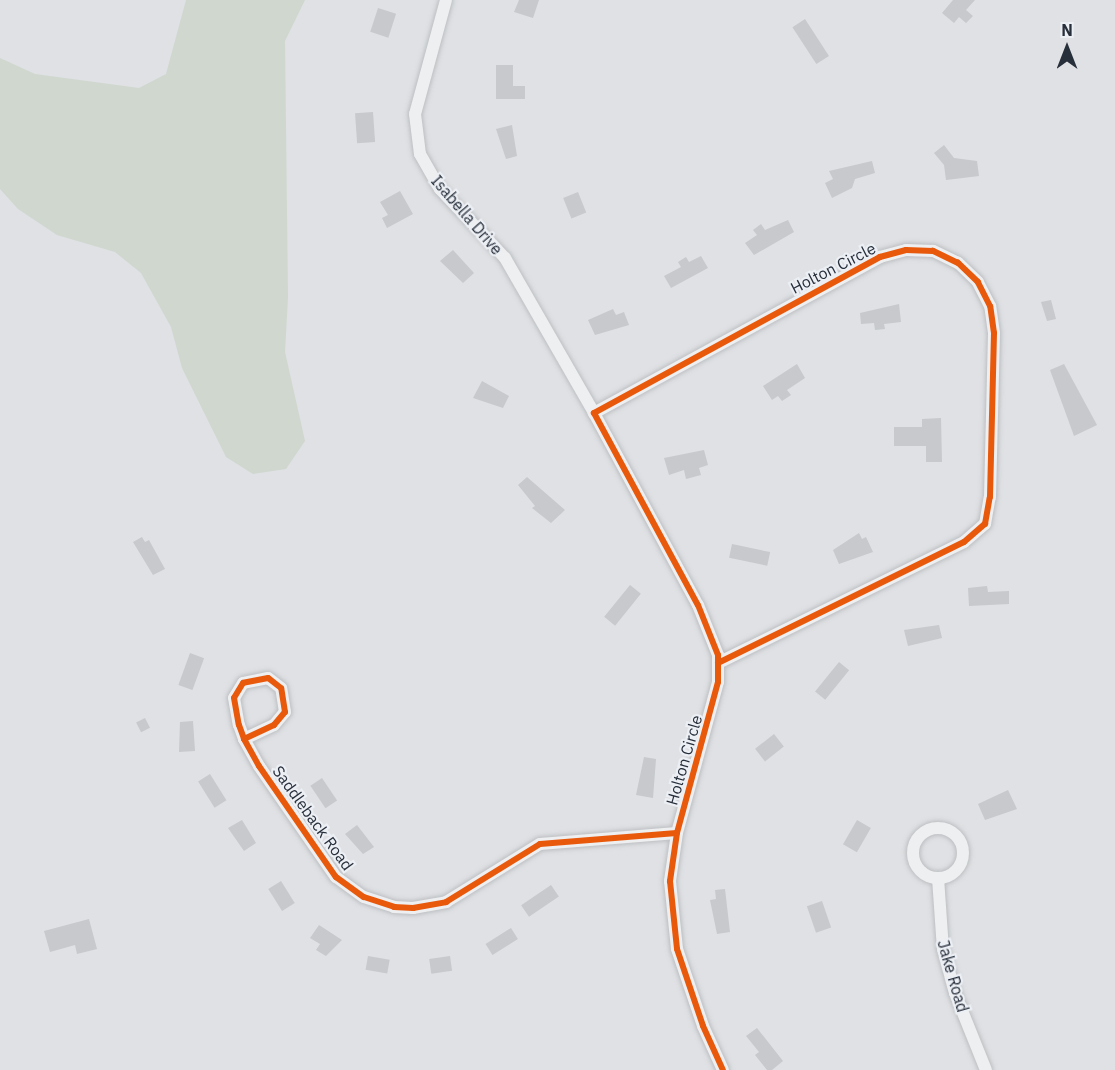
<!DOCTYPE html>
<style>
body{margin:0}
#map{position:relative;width:1115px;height:1070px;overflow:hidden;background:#dfe1e4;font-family:"IBM Plex Sans",sans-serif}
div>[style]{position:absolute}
.green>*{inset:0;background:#d0d7cf}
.building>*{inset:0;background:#c7c9cc;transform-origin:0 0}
.roads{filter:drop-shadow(0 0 2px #bdbfc2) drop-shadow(0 0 2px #bdbfc2)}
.street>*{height:12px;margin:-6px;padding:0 6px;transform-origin:6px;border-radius:6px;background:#eeeff0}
.street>.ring{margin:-6px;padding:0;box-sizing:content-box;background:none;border:12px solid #eeeff0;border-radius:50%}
.cycleway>*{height:6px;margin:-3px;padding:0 3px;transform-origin:3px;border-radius:3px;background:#e8590c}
span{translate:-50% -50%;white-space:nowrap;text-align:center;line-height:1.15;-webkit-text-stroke:4.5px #eceff4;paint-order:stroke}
.street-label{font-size:16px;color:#272f3b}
.north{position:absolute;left:1037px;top:18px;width:60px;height:60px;-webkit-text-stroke:4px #eceff4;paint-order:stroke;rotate:0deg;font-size:16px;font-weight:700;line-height:24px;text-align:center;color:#272f3b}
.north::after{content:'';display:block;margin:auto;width:21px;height:27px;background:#272f3b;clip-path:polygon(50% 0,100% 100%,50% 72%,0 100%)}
</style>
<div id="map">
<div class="green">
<i style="clip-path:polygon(186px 0,305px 0,285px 41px,288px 297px,285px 352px,305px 441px,286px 469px,253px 474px,226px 457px,182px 368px,171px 327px,141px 273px,115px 252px,57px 235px,18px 209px,0 189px,0 58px,35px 74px,139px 88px,166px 74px)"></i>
</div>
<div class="building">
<i style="clip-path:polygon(519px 0,539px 0,533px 18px,514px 12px)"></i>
<i style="clip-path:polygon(953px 0,975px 0,966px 10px,973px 16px,966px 23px,959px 17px,954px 23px,942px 13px)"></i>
<i style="left:378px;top:8px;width:19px;height:25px;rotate:18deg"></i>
<i style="left:805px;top:19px;width:44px;height:15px;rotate:57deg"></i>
<i style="clip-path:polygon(496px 65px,513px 65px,513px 86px,525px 86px,525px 99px,496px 99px)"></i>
<i style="left:373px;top:112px;width:30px;height:18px;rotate:86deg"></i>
<i style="clip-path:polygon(512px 125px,517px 156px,506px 159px,496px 129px)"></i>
<i style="clip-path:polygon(944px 145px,954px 158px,977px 161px,979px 176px,946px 180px,944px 165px,934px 153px)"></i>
<i style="clip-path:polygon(872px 161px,875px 173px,855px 179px,852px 188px,832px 198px,825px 183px,833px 179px,829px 171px)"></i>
<i style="clip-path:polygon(400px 191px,413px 214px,387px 228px,382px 218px,388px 215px,380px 202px)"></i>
<i style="left:578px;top:192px;width:22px;height:16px;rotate:68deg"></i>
<i style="clip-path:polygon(788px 220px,794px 232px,754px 255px,745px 243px,757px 235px,753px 230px,761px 224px,765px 230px)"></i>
<i style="clip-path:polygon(453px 250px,474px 273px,463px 283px,440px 261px)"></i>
<i style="clip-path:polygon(701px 256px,708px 268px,671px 288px,664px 276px,681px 267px,678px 262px,686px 257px,689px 262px)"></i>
<i style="clip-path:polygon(1051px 300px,1056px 319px,1047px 321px,1041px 302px)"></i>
<i style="clip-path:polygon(899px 304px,901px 322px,884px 324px,885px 329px,875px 330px,874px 323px,861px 324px,860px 313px)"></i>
<i style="clip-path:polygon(613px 309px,616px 315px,624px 312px,629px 325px,595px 335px,588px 320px)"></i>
<i style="clip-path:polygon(797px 364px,805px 378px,787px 390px,791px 395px,782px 401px,778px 396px,772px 400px,763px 386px)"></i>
<i style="clip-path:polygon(1064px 364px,1097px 425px,1074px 436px,1050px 370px)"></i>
<i style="clip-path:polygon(482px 381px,509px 396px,503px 408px,473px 398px)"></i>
<i style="clip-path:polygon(941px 418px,942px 462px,926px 462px,926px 446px,894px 446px,894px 427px,922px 427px,922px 419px)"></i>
<i style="clip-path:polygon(704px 450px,708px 465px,699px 468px,701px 475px,686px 479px,684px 470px,669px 475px,664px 458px)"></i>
<i style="clip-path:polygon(527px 477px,565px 510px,551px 523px,532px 508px,535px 506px,518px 485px)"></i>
<i style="clip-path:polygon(859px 533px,862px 539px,866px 537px,873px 552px,839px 564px,833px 550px)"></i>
<i style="clip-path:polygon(142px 537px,145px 542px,149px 540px,165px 569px,153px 575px,133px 542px)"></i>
<i style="left:732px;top:544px;width:39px;height:14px;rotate:12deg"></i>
<i style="left:630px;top:585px;width:14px;height:41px;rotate:39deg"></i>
<i style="clip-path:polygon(987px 586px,988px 592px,1009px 591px,1009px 604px,969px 606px,968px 588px)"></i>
<i style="clip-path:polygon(939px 625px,942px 638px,908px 646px,904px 630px)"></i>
<i style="left:190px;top:653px;width:15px;height:34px;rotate:20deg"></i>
<i style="left:839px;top:662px;width:13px;height:38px;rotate:39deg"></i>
<i style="left:145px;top:718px;width:11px;height:10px;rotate:63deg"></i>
<i style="clip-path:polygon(193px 721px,195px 751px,179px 752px,180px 722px)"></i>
<i style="left:774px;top:734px;width:16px;height:24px;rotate:52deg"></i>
<i style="clip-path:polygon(644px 757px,656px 759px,653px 798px,636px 795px)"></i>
<i style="left:210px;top:774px;width:31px;height:14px;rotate:58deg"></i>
<i style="left:322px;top:778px;width:27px;height:14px;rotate:56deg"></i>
<i style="clip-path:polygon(1008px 790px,1017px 809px,985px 820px,978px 804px)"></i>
<i style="clip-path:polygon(242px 820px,256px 843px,244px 851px,228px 828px)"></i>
<i style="left:857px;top:820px;width:16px;height:28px;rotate:30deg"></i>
<i style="clip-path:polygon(357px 825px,374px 847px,363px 854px,345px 834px)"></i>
<i style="left:281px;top:881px;width:26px;height:15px;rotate:58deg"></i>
<i style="left:551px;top:885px;width:14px;height:36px;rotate:56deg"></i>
<i style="clip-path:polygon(725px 889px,730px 932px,717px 934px,710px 900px,716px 899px,715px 890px)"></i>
<i style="left:822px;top:901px;width:28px;height:16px;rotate:71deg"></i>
<i style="clip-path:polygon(89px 919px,97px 949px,77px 954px,75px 945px,50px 952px,44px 931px)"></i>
<i style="clip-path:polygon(319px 925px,342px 940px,326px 956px,316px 950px,320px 944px,310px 938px)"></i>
<i style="left:511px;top:928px;width:13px;height:30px;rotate:58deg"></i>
<i style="left:368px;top:956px;width:22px;height:14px;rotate:10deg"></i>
<i style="left:450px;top:956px;width:15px;height:21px;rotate:82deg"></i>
<i style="clip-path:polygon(757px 1028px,783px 1061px,772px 1070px,767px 1070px,755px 1055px,759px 1052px,746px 1036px)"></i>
</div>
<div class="roads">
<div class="street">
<i style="left:446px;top:0;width:118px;rotate:105.2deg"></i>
<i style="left:415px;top:114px;width:40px;rotate:82.9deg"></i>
<i style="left:420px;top:154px;width:40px;rotate:60.3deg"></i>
<i style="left:440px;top:189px;width:95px;rotate:46.7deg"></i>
<i style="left:505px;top:258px;width:179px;rotate:60.1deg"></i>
<i style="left:718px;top:663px;width:274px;rotate:-26.2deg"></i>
<i style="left:964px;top:542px;width:28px;rotate:-41deg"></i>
<i style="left:985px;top:524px;width:27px;rotate:-80deg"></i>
<i style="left:990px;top:497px;width:164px;rotate:-88.6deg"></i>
<i style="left:994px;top:333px;width:27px;rotate:-98deg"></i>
<i style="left:990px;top:306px;width:27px;rotate:-117deg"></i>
<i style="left:978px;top:282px;width:28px;rotate:-136deg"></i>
<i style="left:958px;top:263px;width:28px;rotate:-154deg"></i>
<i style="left:933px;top:251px;width:27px;rotate:-178deg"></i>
<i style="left:906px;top:250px;width:27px;rotate:165deg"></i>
<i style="left:880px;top:257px;width:326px;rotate:151.4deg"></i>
<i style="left:594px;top:413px;width:218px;rotate:61.6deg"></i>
<i style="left:698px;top:605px;width:54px;rotate:68.2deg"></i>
<i style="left:718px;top:655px;width:27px;rotate:90deg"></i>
<i style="left:718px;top:682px;width:156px;rotate:105.2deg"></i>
<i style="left:677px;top:833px;width:49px;rotate:98.3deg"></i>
<i style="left:670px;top:881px;width:68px;rotate:84.1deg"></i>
<i style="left:677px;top:949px;width:81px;rotate:71.3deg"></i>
<i style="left:703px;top:1026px;width:48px;rotate:65.6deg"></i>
<i style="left:244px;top:739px;width:33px;rotate:-25deg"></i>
<i style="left:274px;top:725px;width:17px;rotate:-50deg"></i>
<i style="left:285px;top:712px;width:24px;rotate:-99deg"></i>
<i style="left:281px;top:688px;width:16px;rotate:-142deg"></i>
<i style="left:268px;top:678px;width:25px;rotate:169deg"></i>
<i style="left:243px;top:683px;width:17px;rotate:121deg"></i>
<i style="left:234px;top:698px;width:27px;rotate:80deg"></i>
<i style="left:239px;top:725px;width:15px;rotate:70deg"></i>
<i style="left:244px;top:739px;width:31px;rotate:61deg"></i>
<i style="left:259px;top:766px;width:135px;rotate:55.3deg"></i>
<i style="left:336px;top:877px;width:34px;rotate:36deg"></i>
<i style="left:364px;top:897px;width:32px;rotate:18deg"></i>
<i style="left:394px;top:907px;width:19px;rotate:3deg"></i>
<i style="left:413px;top:908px;width:34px;rotate:-10deg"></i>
<i style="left:446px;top:902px;width:110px;rotate:-31.7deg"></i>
<i style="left:540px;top:844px;width:137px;rotate:-4.6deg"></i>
<i class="ring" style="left:913px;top:828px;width:38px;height:38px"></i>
<i style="left:938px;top:878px;width:71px;rotate:86deg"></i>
<i style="left:943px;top:949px;width:46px;rotate:74.7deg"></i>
<i style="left:955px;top:993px;width:83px;rotate:68.1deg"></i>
</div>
</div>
<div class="cycleway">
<i style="left:718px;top:663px;width:274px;rotate:-26.2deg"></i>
<i style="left:964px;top:542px;width:28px;rotate:-41deg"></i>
<i style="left:985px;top:524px;width:27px;rotate:-80deg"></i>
<i style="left:990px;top:497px;width:164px;rotate:-88.6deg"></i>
<i style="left:994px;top:333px;width:27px;rotate:-98deg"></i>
<i style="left:990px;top:306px;width:27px;rotate:-117deg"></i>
<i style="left:978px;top:282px;width:28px;rotate:-136deg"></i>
<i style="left:958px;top:263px;width:28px;rotate:-154deg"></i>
<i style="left:933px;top:251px;width:27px;rotate:-178deg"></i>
<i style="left:906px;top:250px;width:27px;rotate:165deg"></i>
<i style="left:880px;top:257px;width:326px;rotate:151.4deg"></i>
<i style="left:594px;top:413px;width:218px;rotate:61.6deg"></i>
<i style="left:698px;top:605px;width:54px;rotate:68.2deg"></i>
<i style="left:718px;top:655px;width:27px;rotate:90deg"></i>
<i style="left:718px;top:682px;width:156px;rotate:105.2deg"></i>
<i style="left:677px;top:833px;width:49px;rotate:98.3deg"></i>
<i style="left:670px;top:881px;width:68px;rotate:84.1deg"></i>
<i style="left:677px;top:949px;width:81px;rotate:71.3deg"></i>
<i style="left:703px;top:1026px;width:48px;rotate:65.6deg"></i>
<i style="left:244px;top:739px;width:33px;rotate:-25deg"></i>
<i style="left:274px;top:725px;width:17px;rotate:-50deg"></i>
<i style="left:285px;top:712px;width:24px;rotate:-99deg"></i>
<i style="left:281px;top:688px;width:16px;rotate:-142deg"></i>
<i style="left:268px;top:678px;width:25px;rotate:169deg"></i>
<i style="left:243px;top:683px;width:17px;rotate:121deg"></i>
<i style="left:234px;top:698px;width:27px;rotate:80deg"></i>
<i style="left:239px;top:725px;width:15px;rotate:70deg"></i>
<i style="left:244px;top:739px;width:31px;rotate:61deg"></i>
<i style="left:259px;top:766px;width:135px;rotate:55.3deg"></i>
<i style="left:336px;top:877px;width:34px;rotate:36deg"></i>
<i style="left:364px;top:897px;width:32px;rotate:18deg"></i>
<i style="left:394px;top:907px;width:19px;rotate:3deg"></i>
<i style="left:413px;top:908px;width:34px;rotate:-10deg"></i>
<i style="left:446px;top:902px;width:110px;rotate:-31.7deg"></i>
<i style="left:540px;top:844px;width:137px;rotate:-4.6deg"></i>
</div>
<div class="street-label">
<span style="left:467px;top:215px;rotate:49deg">Isabella Drive</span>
<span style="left:833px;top:268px;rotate:-27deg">Holton Circle</span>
<span style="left:684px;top:760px;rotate:-74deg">Holton Circle</span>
<span style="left:313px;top:818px;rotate:54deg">Saddleback Road</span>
<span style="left:953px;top:976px;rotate:74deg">Jake Road</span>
</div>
<div class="north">N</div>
</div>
